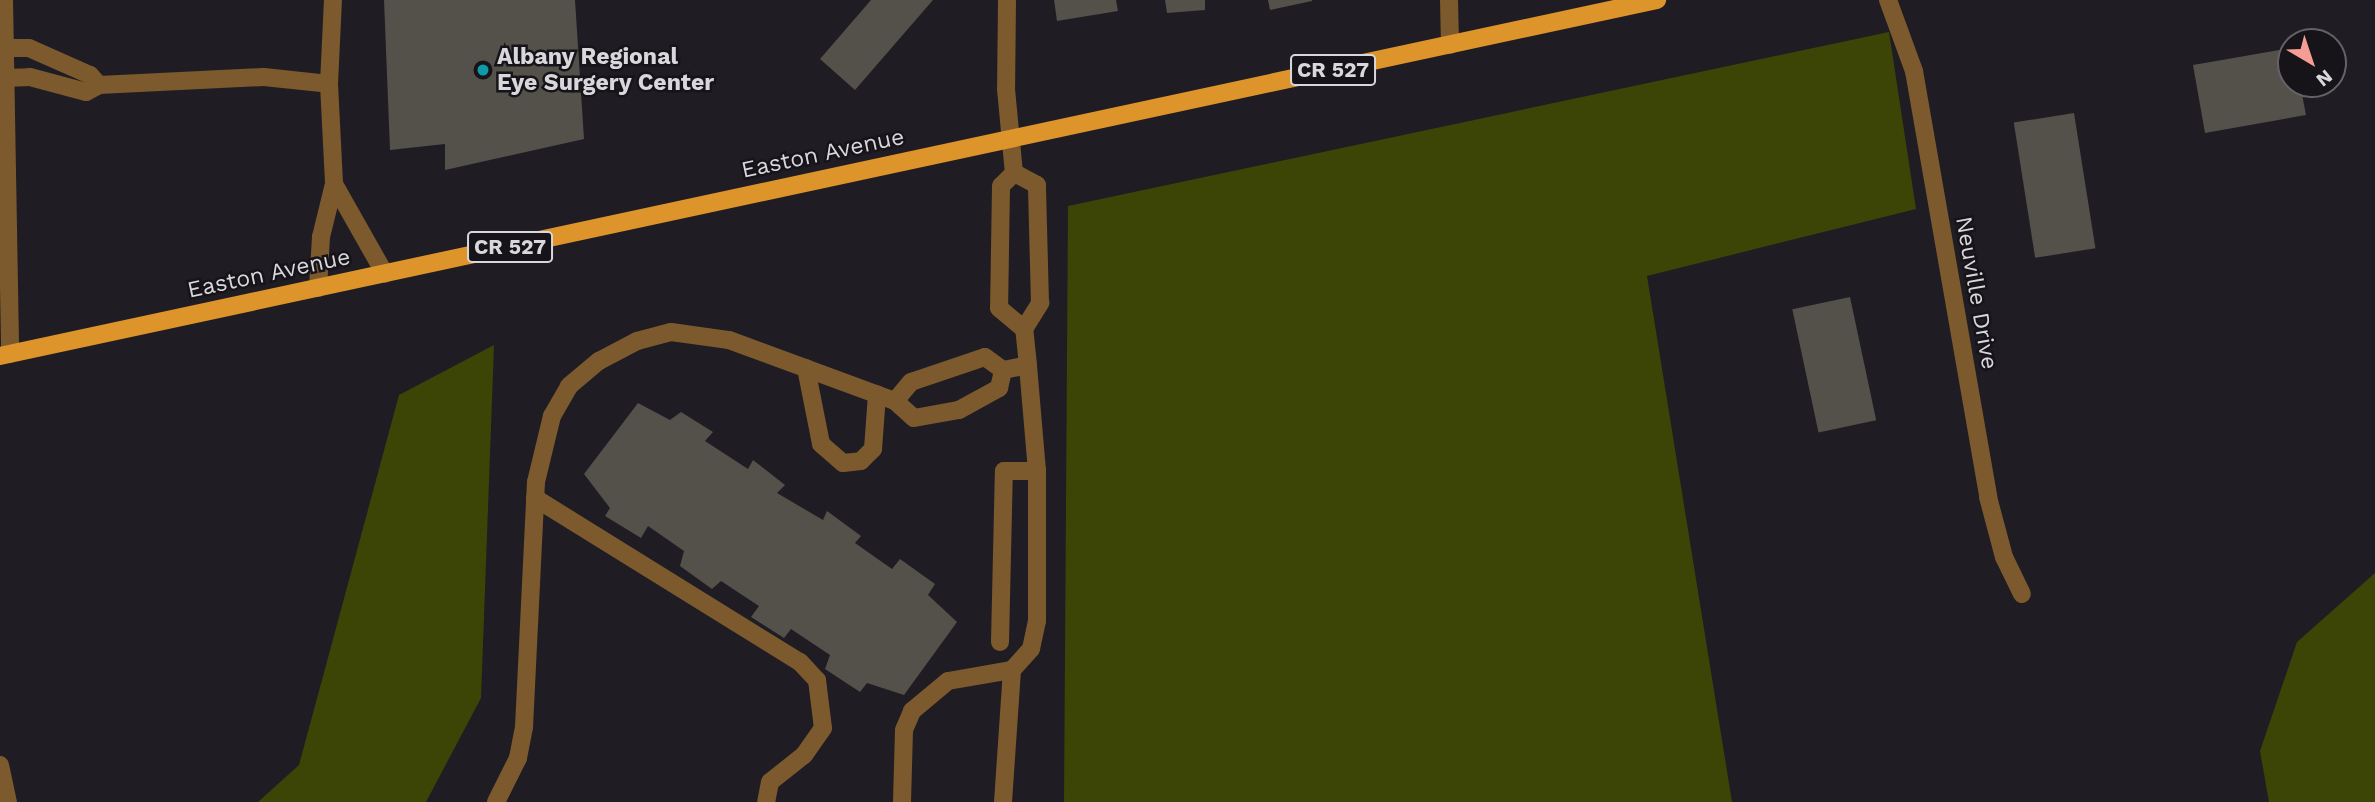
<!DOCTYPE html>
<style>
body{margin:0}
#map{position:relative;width:2375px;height:802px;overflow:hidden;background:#1f1d23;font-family:"Work Sans",sans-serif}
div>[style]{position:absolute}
.green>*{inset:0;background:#3c4506}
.building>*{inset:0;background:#54504a;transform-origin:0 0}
.minor>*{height:18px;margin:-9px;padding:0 9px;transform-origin:9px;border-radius:9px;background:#7c5a2e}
.major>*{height:18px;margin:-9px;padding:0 9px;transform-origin:9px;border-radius:9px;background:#dd942a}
.dots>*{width:19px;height:19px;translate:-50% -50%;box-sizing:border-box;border:4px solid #161419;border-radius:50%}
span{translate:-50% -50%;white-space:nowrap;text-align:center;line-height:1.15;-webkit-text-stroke:5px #161419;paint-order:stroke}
.shield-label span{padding:2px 5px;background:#161419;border:2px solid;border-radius:5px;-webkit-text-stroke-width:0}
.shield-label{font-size:21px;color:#d8d7db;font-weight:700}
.poi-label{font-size:23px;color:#d8d7db;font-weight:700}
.left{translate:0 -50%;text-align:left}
.street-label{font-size:23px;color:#d8d7db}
.north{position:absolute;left:2277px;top:28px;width:70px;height:70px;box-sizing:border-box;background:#161419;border:2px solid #646267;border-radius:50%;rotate:141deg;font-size:19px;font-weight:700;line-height:28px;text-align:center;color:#d8d7db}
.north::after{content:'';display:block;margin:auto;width:24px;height:32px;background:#f59c95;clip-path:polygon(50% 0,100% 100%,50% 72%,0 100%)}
</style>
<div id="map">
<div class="green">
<i style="clip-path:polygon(1889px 32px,1916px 209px,1647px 276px,1732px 802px,1064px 802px,1068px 206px)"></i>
<i style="clip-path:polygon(494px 345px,481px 698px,426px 802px,258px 802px,299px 765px,399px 395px)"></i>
<i style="clip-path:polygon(2375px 573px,2375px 802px,2269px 802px,2260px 751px,2297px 642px)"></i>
</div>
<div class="building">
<i style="clip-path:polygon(384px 0,575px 0,584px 139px,445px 170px,445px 144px,390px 150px)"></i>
<i style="clip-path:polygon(871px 0,933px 0,855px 90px,820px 59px)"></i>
<i style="clip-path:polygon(1054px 0,1116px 0,1118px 11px,1057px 21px)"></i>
<i style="clip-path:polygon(1165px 0,1205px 0,1205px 10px,1167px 13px)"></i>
<i style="clip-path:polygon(1268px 0,1312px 0,1312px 1px,1270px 10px)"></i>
<i style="clip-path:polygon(2291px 48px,2291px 84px,2300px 84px,2306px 115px,2205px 133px,2193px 65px)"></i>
<i style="left:2074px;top:113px;width:137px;height:61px;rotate:81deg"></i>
<i style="left:1850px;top:297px;width:126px;height:59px;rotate:78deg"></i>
<i style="clip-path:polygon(638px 403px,670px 420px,681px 412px,713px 432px,705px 441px,748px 469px,753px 460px,785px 485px,777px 493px,823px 520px,827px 511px,861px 536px,855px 543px,892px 569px,900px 559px,935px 584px,928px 595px,957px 622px,904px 695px,867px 683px,860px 692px,825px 669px,830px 655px,791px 629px,784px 638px,751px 617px,759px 606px,721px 581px,712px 589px,680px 566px,684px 551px,648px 526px,641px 538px,605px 516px,610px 508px,584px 474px)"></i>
</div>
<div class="minor">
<i style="left:4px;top:0;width:354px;rotate:89deg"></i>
<i style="left:1007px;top:0;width:89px;rotate:90.6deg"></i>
<i style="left:1006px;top:89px;width:84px;rotate:84.6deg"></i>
<i style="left:1449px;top:0;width:45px;rotate:88.7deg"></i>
<i style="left:1888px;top:0;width:76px;rotate:69.9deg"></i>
<i style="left:1914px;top:71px;width:432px;rotate:80.1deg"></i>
<i style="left:1988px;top:497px;width:62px;rotate:75.1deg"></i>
<i style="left:2004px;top:557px;width:41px;rotate:64.1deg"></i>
<i style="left:5px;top:48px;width:24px"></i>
<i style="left:29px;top:48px;width:67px;rotate:23.9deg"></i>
<i style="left:90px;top:75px;width:13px;rotate:48deg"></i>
<i style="left:5px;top:78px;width:25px;rotate:-2deg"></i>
<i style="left:30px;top:77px;width:58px;rotate:15deg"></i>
<i style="left:86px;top:92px;width:15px;rotate:-28deg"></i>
<i style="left:99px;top:85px;width:165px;rotate:-2.8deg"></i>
<i style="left:264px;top:77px;width:65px;rotate:6.1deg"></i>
<i style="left:329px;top:84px;width:100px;rotate:87.1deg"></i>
<i style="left:334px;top:184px;width:55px;rotate:103.8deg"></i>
<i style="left:321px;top:237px;width:51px;rotate:93.4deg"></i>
<i style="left:329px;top:84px;width:84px;rotate:-87.3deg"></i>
<i style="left:1014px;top:173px;width:18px;rotate:135deg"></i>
<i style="left:1001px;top:186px;width:122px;rotate:90.9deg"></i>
<i style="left:999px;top:308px;width:33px;rotate:40deg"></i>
<i style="left:334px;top:184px;width:103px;rotate:60.5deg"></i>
<i style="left:806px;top:368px;width:77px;rotate:78.8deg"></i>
<i style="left:821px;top:444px;width:29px;rotate:41deg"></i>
<i style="left:843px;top:463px;width:18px;rotate:-6deg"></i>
<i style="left:861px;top:461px;width:17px;rotate:-45deg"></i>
<i style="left:873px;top:449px;width:55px;rotate:-85.8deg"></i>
<i style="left:895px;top:401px;width:25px;rotate:-50deg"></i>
<i style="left:911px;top:382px;width:78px;rotate:-18.7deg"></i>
<i style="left:985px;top:357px;width:22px;rotate:36deg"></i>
<i style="left:1003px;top:370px;width:25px;rotate:-11deg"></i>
<i style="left:1028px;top:365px;width:36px;rotate:-96deg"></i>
<i style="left:1024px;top:329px;width:31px;rotate:-58deg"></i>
<i style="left:1040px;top:303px;width:118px;rotate:-91.5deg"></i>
<i style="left:1037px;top:185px;width:26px;rotate:-152deg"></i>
<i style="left:535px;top:498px;width:312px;rotate:31.8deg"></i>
<i style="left:800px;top:662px;width:25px;rotate:47deg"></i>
<i style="left:817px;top:680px;width:48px;rotate:82.9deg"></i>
<i style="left:823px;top:728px;width:33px;rotate:125deg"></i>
<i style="left:804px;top:755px;width:43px;rotate:141.5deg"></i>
<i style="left:770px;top:782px;width:20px;rotate:101deg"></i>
<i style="left:1000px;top:642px;width:171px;rotate:-88.7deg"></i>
<i style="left:1004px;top:471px;width:33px"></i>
<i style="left:0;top:765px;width:38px;rotate:78deg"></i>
<i style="left:496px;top:802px;width:49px;rotate:-63.4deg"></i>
<i style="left:518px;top:758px;width:32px;rotate:-79deg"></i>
<i style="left:524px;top:727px;width:245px;rotate:-87.2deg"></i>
<i style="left:536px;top:482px;width:68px;rotate:-76.4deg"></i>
<i style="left:552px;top:416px;width:34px;rotate:-60deg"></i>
<i style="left:569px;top:386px;width:39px;rotate:-40deg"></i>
<i style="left:599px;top:361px;width:43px;rotate:-27.8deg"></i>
<i style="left:637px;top:341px;width:35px;rotate:-15deg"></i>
<i style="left:671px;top:332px;width:59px;rotate:7.9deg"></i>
<i style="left:729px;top:340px;width:177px;rotate:20.2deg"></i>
<i style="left:895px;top:401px;width:25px;rotate:42deg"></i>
<i style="left:914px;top:418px;width:46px;rotate:-10.1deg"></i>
<i style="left:959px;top:410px;width:46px;rotate:-28.8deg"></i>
<i style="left:999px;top:388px;width:18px;rotate:-77deg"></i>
<i style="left:902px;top:802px;width:72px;rotate:-88.4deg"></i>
<i style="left:904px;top:730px;width:21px;rotate:-67deg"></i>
<i style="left:912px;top:711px;width:47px;rotate:-39.8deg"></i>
<i style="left:948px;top:681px;width:65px;rotate:-9.8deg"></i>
<i style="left:1003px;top:802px;width:132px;rotate:-86.1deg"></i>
<i style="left:1012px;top:670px;width:28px;rotate:-48deg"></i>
<i style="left:1031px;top:649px;width:29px;rotate:-78deg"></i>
<i style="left:1037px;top:621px;width:150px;rotate:-90deg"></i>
<i style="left:1037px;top:471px;width:106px;rotate:-94.9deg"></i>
</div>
<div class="major">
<i style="left:0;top:356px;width:1695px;rotate:-12.13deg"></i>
</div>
<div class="dots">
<i style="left:483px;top:70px;background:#0f9aa8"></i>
</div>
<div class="shield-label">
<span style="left:1333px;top:70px">CR 527</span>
<span style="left:510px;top:247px">CR 527</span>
</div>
<div class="poi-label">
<span class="left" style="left:497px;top:70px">Albany Regional<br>Eye Surgery Center</span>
</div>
<div class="street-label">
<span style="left:823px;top:154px;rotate:-12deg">Easton Avenue</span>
<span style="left:269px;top:274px;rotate:-12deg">Easton Avenue</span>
<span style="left:1976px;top:293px;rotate:80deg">Neuville Drive</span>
</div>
<div class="north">N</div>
</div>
